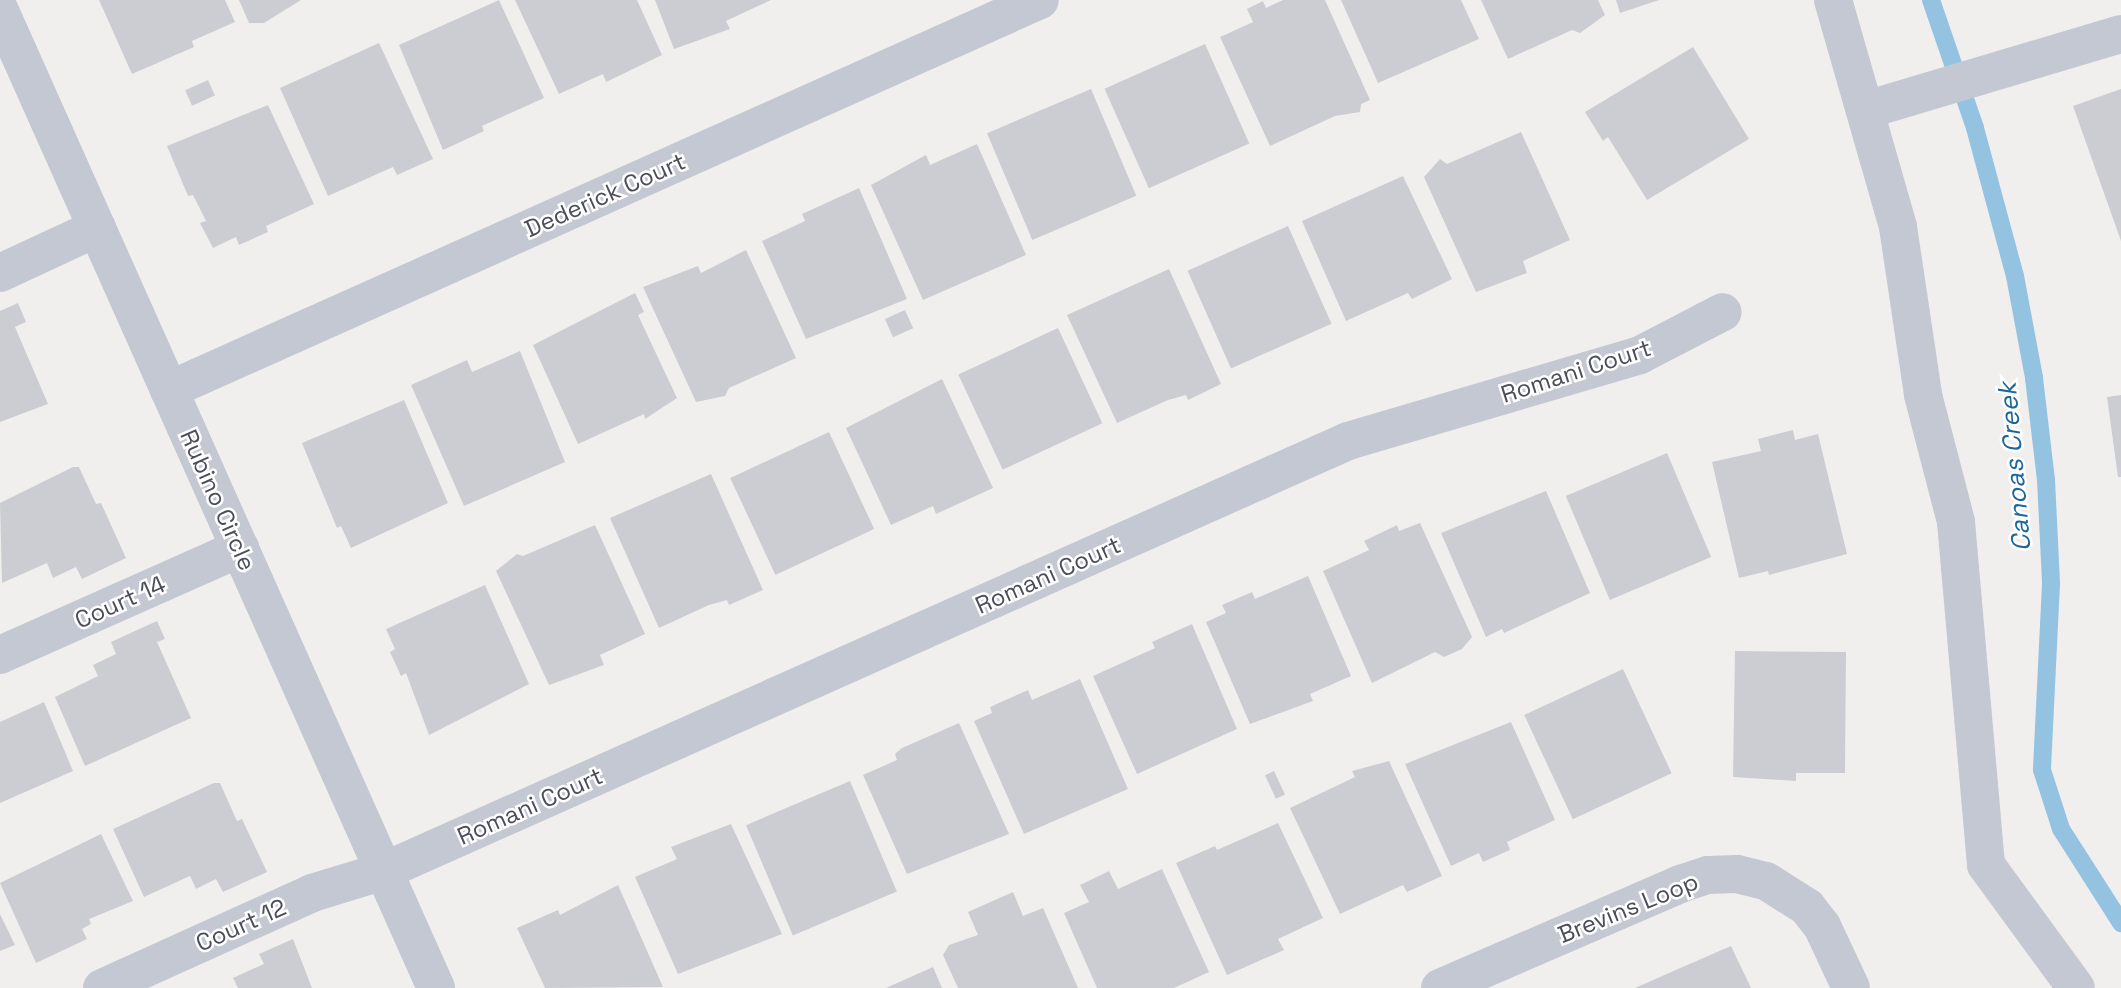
<!DOCTYPE html>
<style>
body{margin:0}
#map{position:relative;width:2121px;height:988px;overflow:hidden;background:#f1efee;font-family:"Space Grotesk",sans-serif}
div>[style]{position:absolute}
.stream>*{height:18px;margin:-9px;padding:0 9px;transform-origin:9px;border-radius:9px;background:#94c3e2}
.building>*{inset:0;background:#cccdd2;transform-origin:0 0}
.minor>*{height:38px;margin:-19px;padding:0 19px;transform-origin:19px;border-radius:19px;background:#c3c8d2}
span{translate:-50% -50%;white-space:nowrap;text-align:center;line-height:1.15;-webkit-text-stroke:5px #fff;paint-order:stroke}
.street-label{font-size:24px;color:#494e5a}
.water-label{font-size:26px;color:#1c6799;font-style:italic}
</style>
<div id="map">
<div class="stream">
<i style="left:1931px;top:0;width:135px;rotate:71deg"></i>
<i style="left:1975px;top:128px;width:153px;rotate:74.9deg"></i>
<i style="left:2015px;top:276px;width:104px;rotate:79.4deg"></i>
<i style="left:2034px;top:378px;width:103px;rotate:83.3deg"></i>
<i style="left:2046px;top:480px;width:104px;rotate:87.2deg"></i>
<i style="left:2051px;top:584px;width:186px;rotate:92.8deg"></i>
<i style="left:2042px;top:770px;width:62px;rotate:72.1deg"></i>
<i style="left:2061px;top:829px;width:112px;rotate:57.4deg"></i>
</div>
<div class="building">
<i style="clip-path:polygon(99px 0,225px 0,235px 22px,192px 41px,194px 47px,132px 74px)"></i>
<i style="clip-path:polygon(239px 0,301px 0,264px 23px,249px 23px)"></i>
<i style="clip-path:polygon(499px 0,544px 98px,482px 126px,484px 131px,443px 150px,399px 45px)"></i>
<i style="clip-path:polygon(515px 0,637px 0,662px 55px,606px 82px,603px 74px,559px 94px)"></i>
<i style="clip-path:polygon(655px 0,771px 0,726px 21px,730px 29px,674px 49px)"></i>
<i style="clip-path:polygon(1283px 0,1325px 0,1370px 100px,1361px 104px,1360px 112px,1335px 116px,1270px 146px,1220px 37px,1253px 22px,1247px 9px,1263px 1px,1266px 8px)"></i>
<i style="clip-path:polygon(1341px 0,1461px 0,1479px 39px,1378px 83px)"></i>
<i style="clip-path:polygon(1481px 0,1598px 0,1605px 15px,1580px 33px,1572px 30px,1508px 59px)"></i>
<i style="clip-path:polygon(1616px 0,1659px 0,1620px 13px)"></i>
<i style="clip-path:polygon(379px 43px,433px 159px,397px 175px,393px 167px,328px 196px,280px 88px)"></i>
<i style="left:1205px;top:44px;width:109px;height:110px;rotate:66deg"></i>
<i style="clip-path:polygon(1693px 47px,1749px 139px,1647px 200px,1608px 137px,1603px 141px,1585px 112px)"></i>
<i style="left:208px;top:80px;width:17px;height:25px;rotate:66deg"></i>
<i style="left:1091px;top:89px;width:116px;height:113px;rotate:67deg"></i>
<i style="clip-path:polygon(2121px 89px,2121px 241px,2073px 106px)"></i>
<i style="clip-path:polygon(268px 105px,314px 204px,266px 226px,268px 232px,239px 245px,236px 237px,213px 248px,200px 223px,206px 221px,193px 195px,188px 196px,167px 146px)"></i>
<i style="clip-path:polygon(1521px 132px,1570px 240px,1523px 261px,1527px 273px,1476px 292px,1424px 177px,1440px 159px,1447px 164px)"></i>
<i style="clip-path:polygon(977px 144px,1026px 255px,923px 300px,871px 185px,926px 155px,930px 165px)"></i>
<i style="clip-path:polygon(1403px 176px,1452px 279px,1412px 299px,1408px 293px,1346px 321px,1302px 221px)"></i>
<i style="clip-path:polygon(859px 188px,907px 299px,806px 339px,762px 241px,805px 221px,802px 214px)"></i>
<i style="left:1288px;top:226px;width:107px;height:110px;rotate:66deg"></i>
<i style="clip-path:polygon(746px 250px,796px 358px,729px 388px,725px 396px,696px 402px,643px 287px,698px 266px,701px 273px)"></i>
<i style="clip-path:polygon(1169px 269px,1221px 384px,1188px 400px,1186px 395px,1168px 400px,1117px 423px,1067px 315px)"></i>
<i style="clip-path:polygon(635px 293px,644px 312px,638px 315px,677px 398px,645px 419px,644px 414px,578px 444px,533px 345px)"></i>
<i style="clip-path:polygon(18px 303px,26px 322px,15px 327px,48px 404px,0 422px,0 311px)"></i>
<i style="left:905px;top:310px;width:20px;height:22px;rotate:66deg"></i>
<i style="left:1058px;top:328px;width:105px;height:110px;rotate:65deg"></i>
<i style="clip-path:polygon(520px 351px,565px 462px,464px 506px,411px 385px,467px 360px,472px 372px)"></i>
<i style="clip-path:polygon(942px 379px,993px 488px,936px 514px,933px 506px,891px 525px,846px 428px)"></i>
<i style="clip-path:polygon(2121px 395px,2121px 477px,2118px 477px,2107px 397px)"></i>
<i style="clip-path:polygon(404px 400px,448px 503px,351px 548px,341px 526px,337px 528px,302px 443px)"></i>
<i style="clip-path:polygon(1793px 430px,1795px 440px,1818px 434px,1847px 554px,1769px 575px,1768px 571px,1739px 578px,1712px 462px,1761px 451px,1758px 439px)"></i>
<i style="left:829px;top:432px;width:107px;height:109px;rotate:65deg"></i>
<i style="left:1667px;top:453px;width:113px;height:110px;rotate:67deg"></i>
<i style="clip-path:polygon(73px 467px,79px 467px,96px 504px,101px 503px,126px 558px,82px 579px,76px 567px,53px 578px,47px 563px,2px 583px,0 503px)"></i>
<i style="clip-path:polygon(711px 474px,763px 590px,729px 605px,727px 600px,709px 605px,659px 628px,610px 518px)"></i>
<i style="clip-path:polygon(1546px 491px,1590px 593px,1504px 633px,1502px 629px,1486px 637px,1441px 533px)"></i>
<i style="clip-path:polygon(1420px 523px,1472px 637px,1462px 649px,1444px 657px,1435px 652px,1372px 683px,1323px 571px,1369px 550px,1364px 541px,1397px 525px,1399px 531px)"></i>
<i style="clip-path:polygon(595px 525px,645px 634px,600px 655px,604px 665px,549px 685px,496px 571px,517px 554px,523px 556px)"></i>
<i style="clip-path:polygon(1308px 576px,1351px 676px,1310px 694px,1313px 701px,1250px 724px,1206px 622px,1226px 613px,1222px 605px,1252px 592px,1255px 599px)"></i>
<i style="clip-path:polygon(485px 585px,529px 684px,429px 735px,406px 673px,401px 676px,390px 652px,395px 649px,386px 629px)"></i>
<i style="clip-path:polygon(157px 621px,165px 639px,157px 642px,191px 718px,85px 766px,55px 697px,98px 676px,93px 665px,116px 654px,111px 642px)"></i>
<i style="clip-path:polygon(1192px 624px,1237px 729px,1137px 774px,1093px 676px,1155px 648px,1152px 642px)"></i>
<i style="clip-path:polygon(1735px 651px,1846px 652px,1845px 773px,1796px 773px,1796px 781px,1733px 777px)"></i>
<i style="left:1623px;top:669px;width:115px;height:109px;rotate:65deg"></i>
<i style="clip-path:polygon(1080px 679px,1128px 789px,1024px 834px,974px 721px,992px 713px,990px 707px,1028px 690px,1032px 700px)"></i>
<i style="clip-path:polygon(44px 702px,73px 771px,0 803px,0 722px)"></i>
<i style="clip-path:polygon(1511px 722px,1555px 820px,1507px 842px,1510px 850px,1483px 862px,1479px 853px,1451px 866px,1405px 764px)"></i>
<i style="clip-path:polygon(959px 723px,1009px 834px,907px 874px,863px 775px,897px 760px,895px 754px,902px 748px)"></i>
<i style="clip-path:polygon(1389px 761px,1442px 876px,1407px 892px,1403px 885px,1340px 914px,1290px 808px,1355px 777px,1352px 771px)"></i>
<i style="left:1274px;top:771px;width:26px;height:10px;rotate:65deg"></i>
<i style="left:850px;top:781px;width:120px;height:113px;rotate:67deg"></i>
<i style="clip-path:polygon(214px 783px,220px 783px,237px 821px,242px 819px,267px 872px,223px 892px,216px 879px,196px 889px,190px 876px,144px 897px,113px 829px)"></i>
<i style="clip-path:polygon(1278px 823px,1323px 918px,1278px 939px,1284px 950px,1227px 975px,1176px 863px,1215px 846px,1217px 850px)"></i>
<i style="clip-path:polygon(731px 824px,782px 934px,678px 974px,635px 877px,677px 859px,671px 847px)"></i>
<i style="clip-path:polygon(101px 834px,133px 901px,89px 919px,91px 924px,82px 929px,87px 939px,36px 963px,0 883px)"></i>
<i style="clip-path:polygon(1162px 869px,1209px 972px,1174px 988px,1097px 988px,1064px 913px,1089px 902px,1080px 885px,1109px 871px,1118px 889px)"></i>
<i style="clip-path:polygon(618px 885px,663px 987px,545px 988px,517px 928px,558px 910px,560px 915px)"></i>
<i style="clip-path:polygon(1013px 892px,1023px 916px,1043px 908px,1078px 988px,958px 988px,943px 955px,949px 945px,978px 935px,968px 912px)"></i>
<i style="clip-path:polygon(0 914px,15px 945px,0 951px)"></i>
<i style="clip-path:polygon(293px 939px,312px 988px,238px 988px,233px 978px,264px 964px,259px 954px)"></i>
<i style="clip-path:polygon(1731px 946px,1751px 988px,1635px 988px,1678px 969px)"></i>
<i style="clip-path:polygon(933px 967px,942px 988px,886px 988px)"></i>
</div>
<div class="minor">
<i style="left:1833px;top:0;width:236px;rotate:74deg"></i>
<i style="left:1898px;top:227px;width:170px;rotate:81.5deg"></i>
<i style="left:1923px;top:395px;width:131px;rotate:75.4deg"></i>
<i style="left:1956px;top:522px;width:344px;rotate:85deg"></i>
<i style="left:1986px;top:865px;width:152px;rotate:53.8deg"></i>
<i style="left:0;top:11px;width:1070px;rotate:65.95deg"></i>
<i style="left:1866px;top:110px;width:266px;rotate:-16.6deg"></i>
<i style="left:0;top:273px;width:107px;rotate:-24.9deg"></i>
<i style="left:169px;top:390px;width:954px;rotate:-24.12deg"></i>
<i style="left:0;top:655px;width:263px;rotate:-24deg"></i>
<i style="left:102px;top:988px;width:230px;rotate:-24.3deg"></i>
<i style="left:312px;top:893px;width:75px;rotate:-17deg"></i>
<i style="left:384px;top:871px;width:1056px;rotate:-24.04deg"></i>
<i style="left:1348px;top:441px;width:304px;rotate:-16.4deg"></i>
<i style="left:1640px;top:355px;width:93px;rotate:-27.4deg"></i>
<i style="left:1440px;top:988px;width:262px;rotate:-23.4deg"></i>
<i style="left:1680px;top:884px;width:29px;rotate:-18deg"></i>
<i style="left:1708px;top:875px;width:29px;rotate:-2deg"></i>
<i style="left:1737px;top:874px;width:30px;rotate:14deg"></i>
<i style="left:1766px;top:881px;width:49px;rotate:32.4deg"></i>
<i style="left:1807px;top:907px;width:24px;rotate:52deg"></i>
<i style="left:1822px;top:926px;width:68px;rotate:64.9deg"></i>
</div>
<div class="street-label">
<span style="left:605px;top:195px;rotate:-24deg">Dederick Court</span>
<span style="left:1576px;top:371px;rotate:-18deg">Romani Court</span>
<span style="left:218px;top:500px;rotate:66deg">Rubino Circle</span>
<span style="left:1048px;top:575px;rotate:-24deg">Romani Court</span>
<span style="left:120px;top:602px;rotate:-24deg">Court 14</span>
<span style="left:530px;top:806px;rotate:-24deg">Romani Court</span>
<span style="left:1628px;top:908px;rotate:-22deg">Brevins Loop</span>
<span style="left:241px;top:925px;rotate:-24deg">Court 12</span>
</div>
<div class="water-label">
<span style="left:2015px;top:467px;rotate:-95deg">Canoas Creek</span>
</div>
</div>
